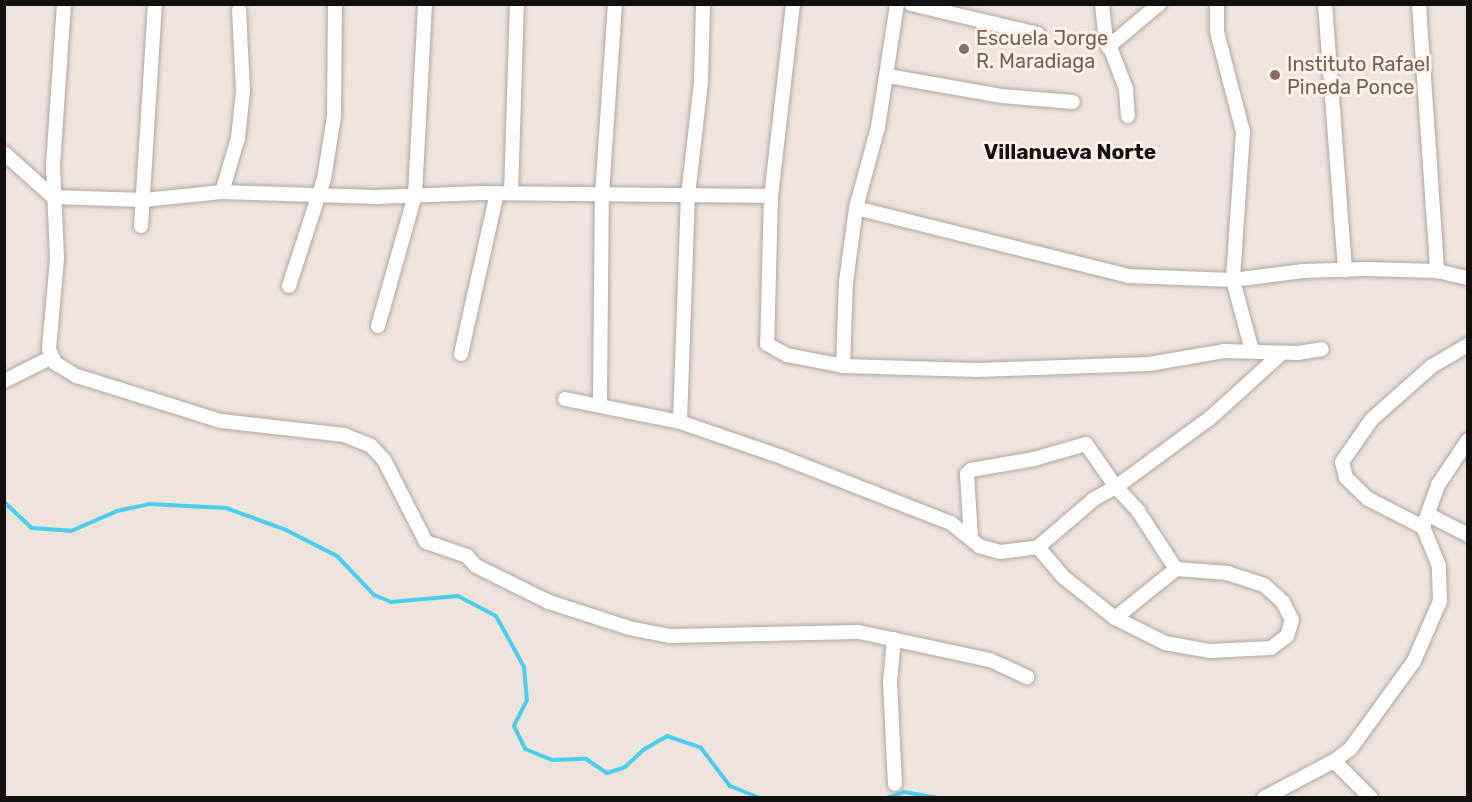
<!DOCTYPE html>
<style>
body{margin:0}
#map{position:relative;width:1472px;height:802px;overflow:hidden;background:#efe4dc;font-family:Rubik,sans-serif}
div>[style]{position:absolute}
.stream>*{height:4px;margin:-2px;padding:0 2px;transform-origin:2px;border-radius:2px;background:#49cef0}
.roads{filter:drop-shadow(0 0 2px #b0a59e) drop-shadow(0 0 2px #b0a59e)}
.minor>*{height:14px;margin:-7px;padding:0 7px;transform-origin:7px;border-radius:7px;background:#fff}
.dots>*{width:16px;height:16px;translate:-50% -50%;box-sizing:border-box;border:3px solid #fdf1e9;border-radius:50%}
span{translate:-50% -50%;white-space:nowrap;text-align:center;line-height:1.15;-webkit-text-stroke:6px #fdf1e9;paint-order:stroke}
.education-label{font-size:20px;color:#785e54}
.left{translate:0 -50%;text-align:left}
.neighbourhood-label{font-size:21px;color:#14100d;font-weight:700}
.frame{position:absolute;inset:0;border:6px solid #14100d;pointer-events:none}
</style>
<div id="map">
<div class="stream">
<i style="left:4px;top:502px;width:38px;rotate:43deg"></i>
<i style="left:32px;top:528px;width:39px;rotate:4deg"></i>
<i style="left:71px;top:531px;width:50px;rotate:-23.5deg"></i>
<i style="left:117px;top:511px;width:33px;rotate:-12deg"></i>
<i style="left:149px;top:504px;width:77px;rotate:3deg"></i>
<i style="left:226px;top:508px;width:64px;rotate:20.1deg"></i>
<i style="left:286px;top:530px;width:57px;rotate:27deg"></i>
<i style="left:337px;top:556px;width:54px;rotate:46.5deg"></i>
<i style="left:374px;top:595px;width:18px;rotate:22deg"></i>
<i style="left:391px;top:602px;width:67px;rotate:-5.1deg"></i>
<i style="left:458px;top:596px;width:43px;rotate:27.8deg"></i>
<i style="left:496px;top:616px;width:58px;rotate:61.2deg"></i>
<i style="left:524px;top:667px;width:33px;rotate:85deg"></i>
<i style="left:527px;top:700px;width:29px;rotate:117deg"></i>
<i style="left:514px;top:726px;width:25px;rotate:64deg"></i>
<i style="left:525px;top:749px;width:29px;rotate:22deg"></i>
<i style="left:552px;top:760px;width:34px;rotate:-2deg"></i>
<i style="left:586px;top:759px;width:25px;rotate:34deg"></i>
<i style="left:607px;top:773px;width:19px;rotate:-18deg"></i>
<i style="left:625px;top:767px;width:25px;rotate:-43deg"></i>
<i style="left:643px;top:750px;width:28px;rotate:-30deg"></i>
<i style="left:667px;top:736px;width:36px;rotate:19deg"></i>
<i style="left:701px;top:748px;width:48px;rotate:52.7deg"></i>
<i style="left:730px;top:786px;width:32px;rotate:22deg"></i>
<i style="left:887px;top:798px;width:18px;rotate:-19deg"></i>
<i style="left:904px;top:792px;width:34px;rotate:10deg"></i>
</div>
<div class="roads">
<div class="minor">
<i style="left:64px;top:4px;width:162px;rotate:93.9deg"></i>
<i style="left:53px;top:166px;width:93px;rotate:87.5deg"></i>
<i style="left:57px;top:259px;width:90px;rotate:95.1deg"></i>
<i style="left:49px;top:349px;width:15px;rotate:67deg"></i>
<i style="left:55px;top:363px;width:26px;rotate:31deg"></i>
<i style="left:77px;top:376px;width:151px;rotate:17.4deg"></i>
<i style="left:221px;top:421px;width:124px;rotate:6.5deg"></i>
<i style="left:344px;top:435px;width:29px;rotate:22deg"></i>
<i style="left:371px;top:446px;width:19px;rotate:47deg"></i>
<i style="left:384px;top:460px;width:92px;rotate:62.9deg"></i>
<i style="left:426px;top:542px;width:43px;rotate:18.9deg"></i>
<i style="left:467px;top:556px;width:13px;rotate:48deg"></i>
<i style="left:476px;top:566px;width:81px;rotate:26.3deg"></i>
<i style="left:549px;top:602px;width:84px;rotate:18deg"></i>
<i style="left:629px;top:628px;width:42px;rotate:11deg"></i>
<i style="left:670px;top:636px;width:189px;rotate:-1.2deg"></i>
<i style="left:859px;top:632px;width:134px;rotate:12.1deg"></i>
<i style="left:990px;top:660px;width:41px;rotate:24.7deg"></i>
<i style="left:793px;top:4px;width:193px;rotate:96.5deg"></i>
<i style="left:771px;top:196px;width:148px;rotate:91.5deg"></i>
<i style="left:767px;top:344px;width:23px;rotate:29deg"></i>
<i style="left:787px;top:355px;width:57px;rotate:11.1deg"></i>
<i style="left:843px;top:366px;width:134px;rotate:1.7deg"></i>
<i style="left:977px;top:370px;width:172px;rotate:-2deg"></i>
<i style="left:1149px;top:364px;width:76px;rotate:-9.8deg"></i>
<i style="left:1224px;top:351px;width:74px;rotate:1.5deg"></i>
<i style="left:1298px;top:353px;width:24px;rotate:-9deg"></i>
<i style="left:911px;top:4px;width:130px;rotate:13.3deg"></i>
<i style="left:1102px;top:4px;width:30px;rotate:84deg"></i>
<i style="left:1105px;top:34px;width:59px;rotate:69.1deg"></i>
<i style="left:1126px;top:89px;width:27px;rotate:86deg"></i>
<i style="left:1217px;top:4px;width:28px;rotate:90deg"></i>
<i style="left:1217px;top:32px;width:103px;rotate:75.4deg"></i>
<i style="left:1243px;top:132px;width:148px;rotate:93.9deg"></i>
<i style="left:1233px;top:280px;width:73px;rotate:75deg"></i>
<i style="left:1325px;top:4px;width:267px;rotate:85.7deg"></i>
<i style="left:1419px;top:4px;width:268px;rotate:86.1deg"></i>
<i style="left:1108px;top:47px;width:67px;rotate:-40.1deg"></i>
<i style="left:888px;top:76px;width:116px;rotate:10deg"></i>
<i style="left:1002px;top:96px;width:71px;rotate:4.8deg"></i>
<i style="left:4px;top:153px;width:66px;rotate:41.9deg"></i>
<i style="left:53px;top:197px;width:91px;rotate:1.9deg"></i>
<i style="left:144px;top:200px;width:78px;rotate:-5.9deg"></i>
<i style="left:222px;top:192px;width:154px;rotate:1.9deg"></i>
<i style="left:376px;top:197px;width:106px;rotate:-2.2deg"></i>
<i style="left:482px;top:193px;width:289px;rotate:0.6deg"></i>
<i style="left:222px;top:192px;width:56px;rotate:-73.5deg"></i>
<i style="left:238px;top:138px;width:47px;rotate:-83.9deg"></i>
<i style="left:243px;top:91px;width:81px;rotate:-92.8deg"></i>
<i style="left:511px;top:193px;width:189px;rotate:-88.2deg"></i>
<i style="left:856px;top:208px;width:280px;rotate:14deg"></i>
<i style="left:1128px;top:276px;width:105px;rotate:2.2deg"></i>
<i style="left:1233px;top:280px;width:71px;rotate:-7.3deg"></i>
<i style="left:1303px;top:271px;width:63px;rotate:-1.8deg"></i>
<i style="left:1366px;top:269px;width:71px;rotate:1.6deg"></i>
<i style="left:1437px;top:271px;width:32px;rotate:13deg"></i>
<i style="left:141px;top:226px;width:222px;rotate:-86.4deg"></i>
<i style="left:289px;top:286px;width:113px;rotate:-71.9deg"></i>
<i style="left:324px;top:179px;width:64px;rotate:-81deg"></i>
<i style="left:334px;top:116px;width:112px;rotate:-89.5deg"></i>
<i style="left:378px;top:326px;width:136px;rotate:-74.2deg"></i>
<i style="left:415px;top:195px;width:191px;rotate:-87deg"></i>
<i style="left:461px;top:354px;width:165px;rotate:-77.4deg"></i>
<i style="left:843px;top:366px;width:84px;rotate:-88deg"></i>
<i style="left:846px;top:282px;width:75px;rotate:-82.3deg"></i>
<i style="left:856px;top:208px;width:84px;rotate:-74.8deg"></i>
<i style="left:878px;top:127px;width:124px;rotate:-81.2deg"></i>
<i style="left:4px;top:381px;width:54px;rotate:-26.6deg"></i>
<i style="left:565px;top:399px;width:117px;rotate:11.3deg"></i>
<i style="left:680px;top:422px;width:105px;rotate:19deg"></i>
<i style="left:779px;top:456px;width:185px;rotate:21.3deg"></i>
<i style="left:951px;top:523px;width:36px;rotate:39deg"></i>
<i style="left:979px;top:546px;width:22px;rotate:16deg"></i>
<i style="left:1000px;top:552px;width:38px;rotate:-7deg"></i>
<i style="left:1038px;top:547px;width:74px;rotate:-40.6deg"></i>
<i style="left:1094px;top:499px;width:25px;rotate:-29deg"></i>
<i style="left:1116px;top:487px;width:117px;rotate:-36.3deg"></i>
<i style="left:1210px;top:418px;width:97px;rotate:-42.1deg"></i>
<i style="left:600px;top:404px;width:210px;rotate:-89.5deg"></i>
<i style="left:602px;top:194px;width:190px;rotate:-86.1deg"></i>
<i style="left:680px;top:422px;width:227px;rotate:-88deg"></i>
<i style="left:688px;top:195px;width:114px;rotate:-83.4deg"></i>
<i style="left:701px;top:82px;width:78px;rotate:-88.5deg"></i>
<i style="left:1429px;top:515px;width:44px;rotate:27.1deg"></i>
<i style="left:1423px;top:527px;width:62px;rotate:-153deg"></i>
<i style="left:1368px;top:499px;width:30px;rotate:-136deg"></i>
<i style="left:1346px;top:478px;width:16px;rotate:-104deg"></i>
<i style="left:1342px;top:462px;width:52px;rotate:-55.1deg"></i>
<i style="left:1372px;top:419px;width:80px;rotate:-41.5deg"></i>
<i style="left:1432px;top:366px;width:42px;rotate:-30.3deg"></i>
<i style="left:971px;top:538px;width:64px;rotate:-93.6deg"></i>
<i style="left:967px;top:474px;width:6px;rotate:-45deg"></i>
<i style="left:971px;top:470px;width:64px;rotate:-9.9deg"></i>
<i style="left:1034px;top:459px;width:54px;rotate:-16.1deg"></i>
<i style="left:1086px;top:444px;width:52px;rotate:55.1deg"></i>
<i style="left:1116px;top:487px;width:33px;rotate:47deg"></i>
<i style="left:1138px;top:511px;width:69px;rotate:56.8deg"></i>
<i style="left:1038px;top:547px;width:38px;rotate:50deg"></i>
<i style="left:1062px;top:576px;width:68px;rotate:38.4deg"></i>
<i style="left:1115px;top:618px;width:56px;rotate:26.6deg"></i>
<i style="left:1165px;top:643px;width:46px;rotate:10.1deg"></i>
<i style="left:1210px;top:651px;width:61px;rotate:-2.8deg"></i>
<i style="left:1271px;top:648px;width:20px;rotate:-37deg"></i>
<i style="left:1287px;top:636px;width:17px;rotate:-73deg"></i>
<i style="left:1292px;top:620px;width:20px;rotate:-117deg"></i>
<i style="left:1283px;top:602px;width:25px;rotate:-138deg"></i>
<i style="left:1264px;top:585px;width:38px;rotate:-162deg"></i>
<i style="left:1228px;top:573px;width:52px;rotate:-175.6deg"></i>
<i style="left:1176px;top:569px;width:78px;rotate:141.2deg"></i>
<i style="left:894px;top:639px;width:43px;rotate:95.3deg"></i>
<i style="left:890px;top:682px;width:102px;rotate:87.2deg"></i>
<i style="left:1334px;top:761px;width:52px;rotate:45deg"></i>
<i style="left:1264px;top:798px;width:79px;rotate:-27.9deg"></i>
<i style="left:1334px;top:761px;width:21px;rotate:-37deg"></i>
<i style="left:1351px;top:748px;width:107px;rotate:-54.1deg"></i>
<i style="left:1414px;top:661px;width:65px;rotate:-66.6deg"></i>
<i style="left:1440px;top:601px;width:35px;rotate:-92deg"></i>
<i style="left:1439px;top:566px;width:42px;rotate:-112.3deg"></i>
<i style="left:1423px;top:527px;width:45px;rotate:-70.3deg"></i>
<i style="left:1438px;top:485px;width:54px;rotate:-56.3deg"></i>
</div>
</div>
<div class="dots">
<i style="left:964px;top:49px;background:#8d6e63"></i>
<i style="left:1275px;top:75px;background:#8d6e63"></i>
</div>
<div class="education-label">
<span class="left" style="left:976px;top:50px">Escuela Jorge<br>R. Maradiaga</span>
<span class="left" style="left:1287px;top:76px">Instituto Rafael<br>Pineda Ponce</span>
</div>
<div class="neighbourhood-label">
<span style="left:1070px;top:152px">Villanueva Norte</span>
</div>
<div class="frame"></div>
</div>
